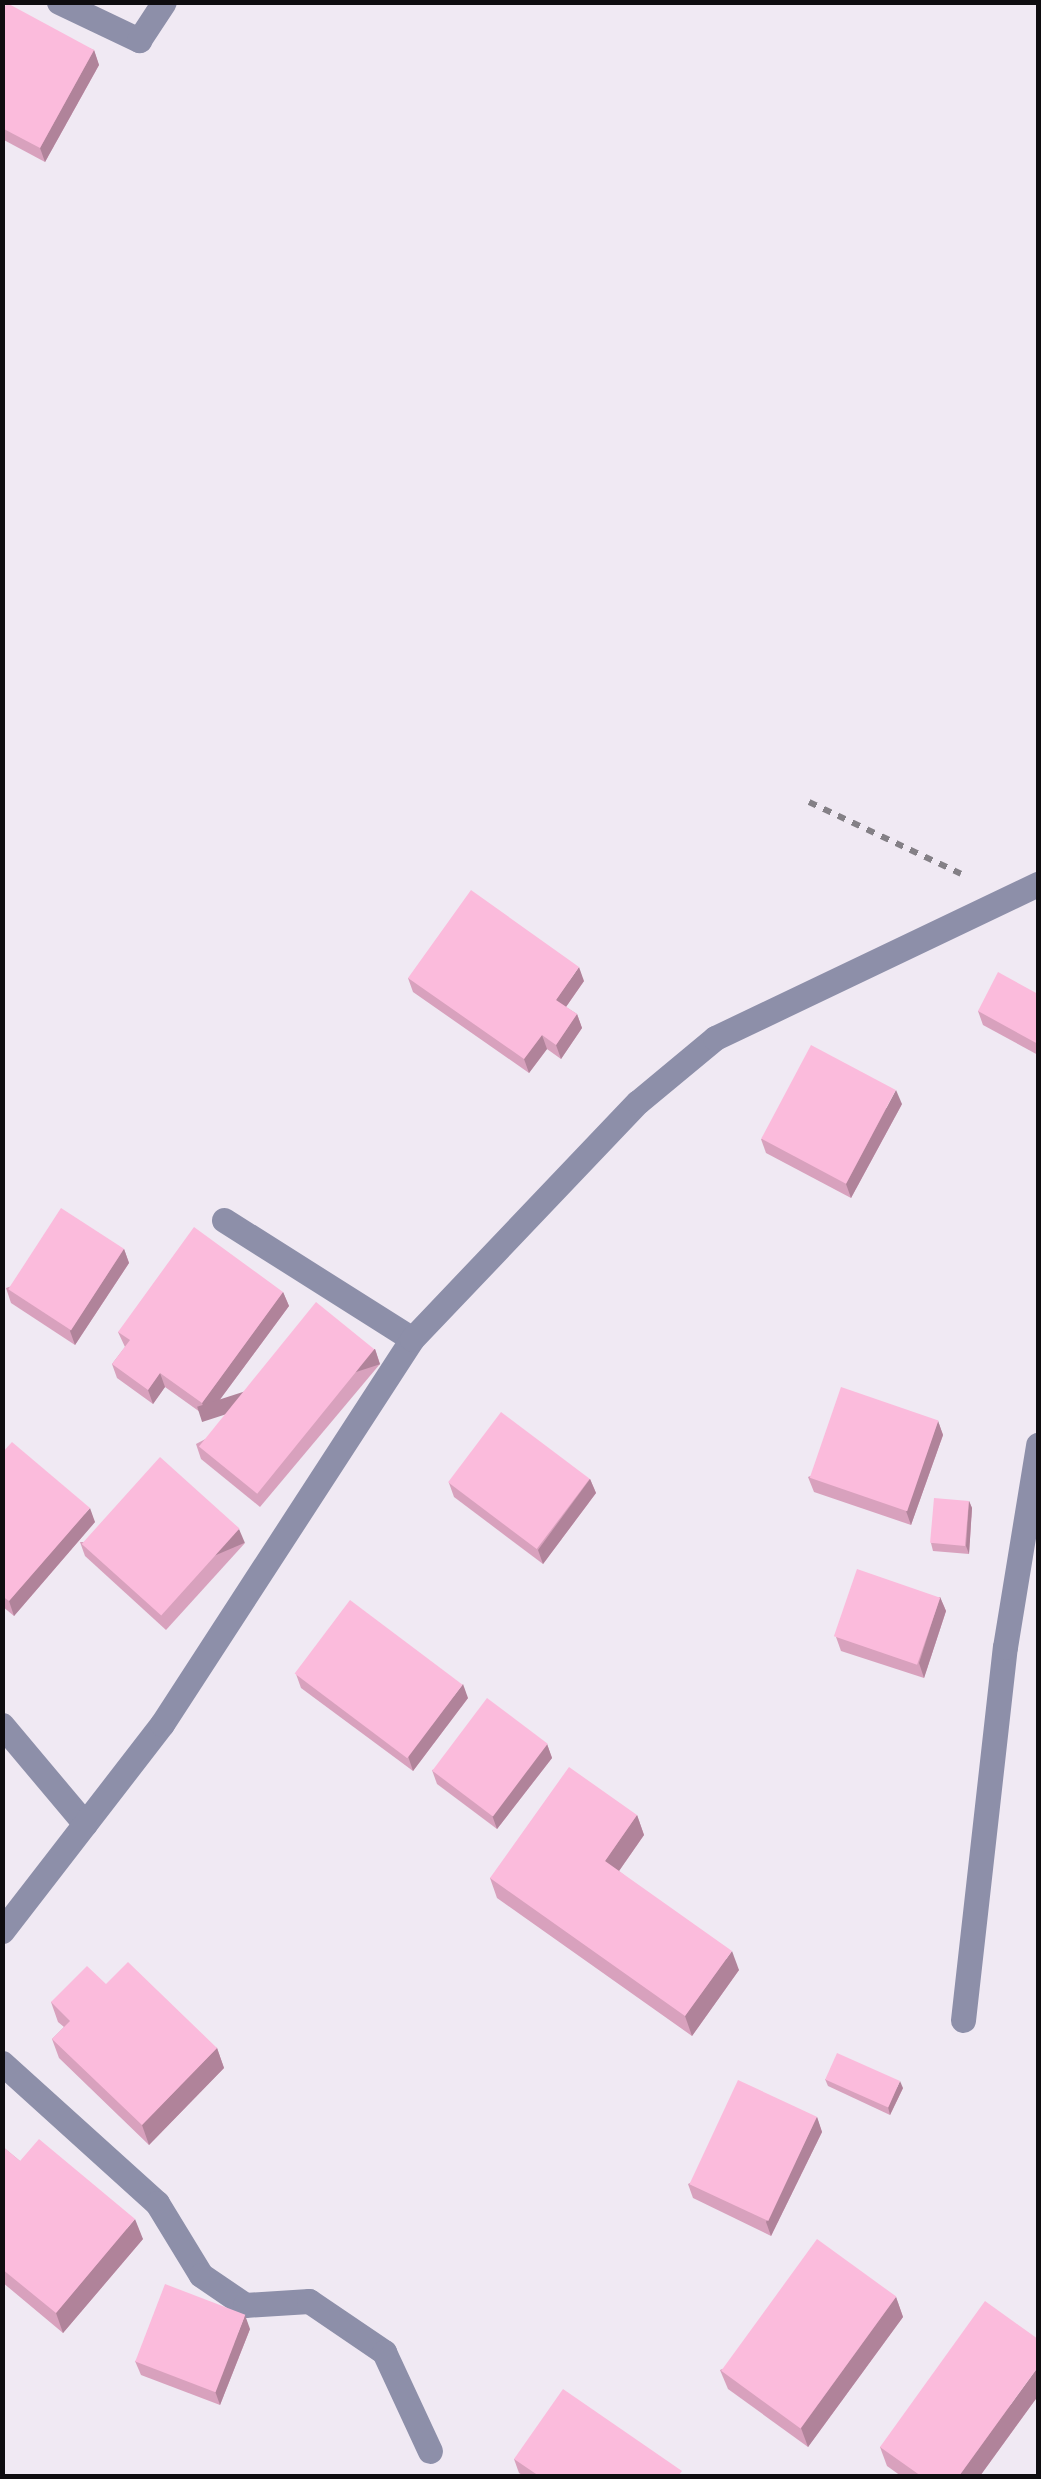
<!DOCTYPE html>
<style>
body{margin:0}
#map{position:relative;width:1041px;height:2479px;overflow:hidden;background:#f0e9f3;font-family:"Public Sans",sans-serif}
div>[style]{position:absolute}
.path>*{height:6px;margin-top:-3px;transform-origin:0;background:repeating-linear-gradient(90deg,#848086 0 8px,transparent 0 16px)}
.minor>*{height:25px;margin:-12.5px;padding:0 12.5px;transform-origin:12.5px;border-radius:12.5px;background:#8d8fa9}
.wall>*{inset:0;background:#d8a1bd}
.shaded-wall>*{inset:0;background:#b0839a;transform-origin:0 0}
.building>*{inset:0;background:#fbbbdc;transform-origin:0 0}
span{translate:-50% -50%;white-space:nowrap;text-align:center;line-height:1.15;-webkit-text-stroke:10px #fbf8fe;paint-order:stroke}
.frame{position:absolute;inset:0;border:5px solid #0f0d10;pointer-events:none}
</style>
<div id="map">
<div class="path">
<i style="left:809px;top:802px;width:168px;rotate:25.3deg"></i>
</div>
<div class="minor">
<i style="left:59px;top:2px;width:89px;rotate:25.4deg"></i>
<i style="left:139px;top:40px;width:45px;rotate:-56.7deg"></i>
<i style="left:224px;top:1220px;width:222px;rotate:32.3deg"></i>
<i style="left:2px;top:1725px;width:129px;rotate:50deg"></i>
<i style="left:2px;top:1931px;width:262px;rotate:-52.3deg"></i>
<i style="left:162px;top:1724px;width:459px;rotate:-57deg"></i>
<i style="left:412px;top:1339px;width:327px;rotate:-46.4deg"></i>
<i style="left:638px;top:1102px;width:100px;rotate:-39.7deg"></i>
<i style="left:715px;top:1038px;width:358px;rotate:-25.5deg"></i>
<i style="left:963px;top:2020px;width:375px;rotate:-83.6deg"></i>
<i style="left:1005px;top:1647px;width:205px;rotate:-80.7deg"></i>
<i style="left:2px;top:2063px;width:209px;rotate:42.1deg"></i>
<i style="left:157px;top:2203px;width:84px;rotate:58.6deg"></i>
<i style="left:201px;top:2275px;width:53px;rotate:34.3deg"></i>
<i style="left:245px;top:2305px;width:64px;rotate:-3.6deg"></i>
<i style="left:309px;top:2301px;width:91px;rotate:34.2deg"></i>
<i style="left:384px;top:2352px;width:109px;rotate:65.1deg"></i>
</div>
<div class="wall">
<i style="clip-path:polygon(2px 12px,94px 50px,99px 65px,45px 162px,2px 139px)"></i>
<i style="clip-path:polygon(408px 978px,584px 981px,566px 1007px,577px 1014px,582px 1028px,561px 1059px,547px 1049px,529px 1073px,413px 992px)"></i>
<i style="clip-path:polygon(1038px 994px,1038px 1055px,983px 1025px,978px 1011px)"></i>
<i style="clip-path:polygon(902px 1104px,851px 1198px,766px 1153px,761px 1139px)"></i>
<i style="clip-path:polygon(124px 1249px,129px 1263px,75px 1345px,11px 1303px,6px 1288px)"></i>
<i style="clip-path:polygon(283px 1292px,289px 1306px,207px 1417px,165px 1387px,153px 1404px,117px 1378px,112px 1364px,125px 1347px,118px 1332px)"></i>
<i style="clip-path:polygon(375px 1349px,380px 1364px,260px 1507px,201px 1459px,196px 1444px)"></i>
<i style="clip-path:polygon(938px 1421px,943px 1435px,911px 1525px,814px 1492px,808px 1477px)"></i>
<i style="clip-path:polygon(2px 1453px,95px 1522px,14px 1616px,2px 1606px)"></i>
<i style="clip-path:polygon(590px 1479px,596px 1493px,543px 1564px,454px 1497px,449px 1483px)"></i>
<i style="clip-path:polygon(969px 1501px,972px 1508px,969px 1554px,933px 1551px,931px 1543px)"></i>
<i style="clip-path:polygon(80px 1542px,245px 1543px,166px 1630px,85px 1556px)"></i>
<i style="clip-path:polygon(940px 1597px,946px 1611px,924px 1678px,841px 1651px,836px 1637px)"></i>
<i style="clip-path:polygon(296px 1674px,468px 1698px,413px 1771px,301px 1688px)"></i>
<i style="clip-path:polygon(547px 1744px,552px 1758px,497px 1829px,437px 1784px,432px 1770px)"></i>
<i style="clip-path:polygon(637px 1815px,644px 1835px,619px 1871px,739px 1970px,692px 2036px,497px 1898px,490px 1878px)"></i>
<i style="clip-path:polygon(106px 1984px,217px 2048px,224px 2068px,149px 2145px,59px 2058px,52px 2039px,64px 2027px,58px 2022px,51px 2002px)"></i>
<i style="clip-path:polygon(825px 2079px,903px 2088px,890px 2115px,828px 2086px)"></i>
<i style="clip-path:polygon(817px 2117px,822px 2132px,771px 2236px,693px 2198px,688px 2184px)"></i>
<i style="clip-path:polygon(2px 2146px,20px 2161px,143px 2239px,63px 2333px,2px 2282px)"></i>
<i style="clip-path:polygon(896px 2297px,903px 2317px,808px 2447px,728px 2389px,720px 2370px)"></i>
<i style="clip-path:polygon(250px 2329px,220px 2405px,141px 2375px,135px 2361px)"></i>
<i style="clip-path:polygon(1038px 2396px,980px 2476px,901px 2476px,887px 2466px,880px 2447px)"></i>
<i style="clip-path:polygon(514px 2459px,684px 2476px,524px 2476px,519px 2473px)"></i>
</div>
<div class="shaded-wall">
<i style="clip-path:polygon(94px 50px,99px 65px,45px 162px,40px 148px)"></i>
<i style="clip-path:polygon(579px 967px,584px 981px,561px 1014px,556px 1000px)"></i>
<i style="clip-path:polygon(577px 1014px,582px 1028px,561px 1059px,556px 1045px)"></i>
<i style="clip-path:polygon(542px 1035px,547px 1049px,529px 1073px,524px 1059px)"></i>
<i style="clip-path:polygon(896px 1090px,902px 1104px,851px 1198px,846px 1184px)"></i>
<i style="clip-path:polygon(124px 1249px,129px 1263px,75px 1345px,70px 1331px)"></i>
<i style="clip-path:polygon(283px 1292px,289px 1306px,207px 1417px,202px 1403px)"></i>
<i style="left:375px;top:1349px;width:16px;height:187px;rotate:72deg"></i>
<i style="clip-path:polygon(160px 1373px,165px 1387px,153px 1404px,148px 1390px)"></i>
<i style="clip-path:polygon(938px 1421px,943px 1435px,911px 1525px,906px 1511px)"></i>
<i style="clip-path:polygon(590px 1479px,596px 1493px,543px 1564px,538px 1550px)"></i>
<i style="clip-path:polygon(969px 1501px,972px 1508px,969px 1554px,966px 1546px)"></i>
<i style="clip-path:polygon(90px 1508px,95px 1522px,14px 1616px,9px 1601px)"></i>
<i style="left:239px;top:1529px;width:15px;height:116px;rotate:67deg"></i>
<i style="clip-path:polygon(940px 1597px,946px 1611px,924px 1678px,919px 1663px)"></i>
<i style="clip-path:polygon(463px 1684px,468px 1698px,413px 1771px,408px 1756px)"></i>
<i style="clip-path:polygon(547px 1744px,552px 1758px,497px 1829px,492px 1815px)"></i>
<i style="clip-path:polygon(637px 1815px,644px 1835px,612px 1881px,605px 1861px)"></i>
<i style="clip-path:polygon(732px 1951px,739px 1970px,692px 2036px,685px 2016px)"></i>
<i style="clip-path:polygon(217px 2048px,224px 2068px,149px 2145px,142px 2125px)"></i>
<i style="clip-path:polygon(900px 2081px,903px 2088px,890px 2115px,888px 2107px)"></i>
<i style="clip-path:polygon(817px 2117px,822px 2132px,771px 2236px,766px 2222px)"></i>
<i style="clip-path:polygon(135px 2219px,143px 2239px,63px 2333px,56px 2313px)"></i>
<i style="clip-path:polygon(896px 2297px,903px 2317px,808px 2447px,801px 2428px)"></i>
<i style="clip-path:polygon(245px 2315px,250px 2329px,220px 2405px,215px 2391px)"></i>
<i style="clip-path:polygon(1038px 2367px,1038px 2396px,980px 2476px,959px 2476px)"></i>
</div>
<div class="building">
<i style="clip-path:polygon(7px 3px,94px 50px,40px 148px,2px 128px,2px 12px)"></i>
<i style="clip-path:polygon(471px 890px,579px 967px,556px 1000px,577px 1014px,556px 1045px,542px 1035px,524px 1059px,408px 978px)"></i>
<i style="clip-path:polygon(998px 972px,1038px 994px,1038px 1044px,978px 1011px)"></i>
<i style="left:811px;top:1045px;width:96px;height:106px;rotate:28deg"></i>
<i style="left:61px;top:1208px;width:75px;height:97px;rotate:33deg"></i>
<i style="clip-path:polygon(194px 1227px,283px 1292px,202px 1403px,160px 1373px,148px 1390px,112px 1364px,130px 1340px,118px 1332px)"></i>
<i style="left:316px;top:1302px;width:75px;height:186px;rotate:39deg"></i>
<i style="left:841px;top:1387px;width:103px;height:96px;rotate:19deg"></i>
<i style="left:501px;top:1412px;width:111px;height:88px;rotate:37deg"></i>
<i style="clip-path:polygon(12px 1442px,90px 1508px,9px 1601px,2px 1596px,2px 1453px)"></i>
<i style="left:160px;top:1457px;width:107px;height:117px;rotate:42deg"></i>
<i style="left:934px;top:1498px;width:35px;height:45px;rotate:5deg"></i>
<i style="left:857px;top:1569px;width:88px;height:71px;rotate:19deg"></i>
<i style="left:350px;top:1600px;width:141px;height:92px;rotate:37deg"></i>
<i style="left:487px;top:1698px;width:76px;height:91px;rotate:37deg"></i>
<i style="clip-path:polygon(569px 1767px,637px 1815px,605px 1861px,732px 1951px,685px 2016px,490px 1878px)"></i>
<i style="clip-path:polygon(128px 1962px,217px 2048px,142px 2125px,52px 2039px,70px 2021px,51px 2002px,87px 1966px,106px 1984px)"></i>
<i style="left:837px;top:2053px;width:69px;height:29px;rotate:24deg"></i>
<i style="left:738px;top:2080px;width:87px;height:115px;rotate:25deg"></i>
<i style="clip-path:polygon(39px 2139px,135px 2219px,56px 2313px,2px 2269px,2px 2146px,20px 2161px)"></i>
<i style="left:817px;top:2239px;width:98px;height:163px;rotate:36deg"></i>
<i style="left:165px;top:2284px;width:86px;height:83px;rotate:21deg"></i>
<i style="clip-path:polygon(985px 2301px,1038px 2339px,1038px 2367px,959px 2476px,921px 2476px,880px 2447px)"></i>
<i style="clip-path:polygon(563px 2389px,682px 2471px,678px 2476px,539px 2476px,514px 2459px)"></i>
</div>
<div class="frame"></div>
</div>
